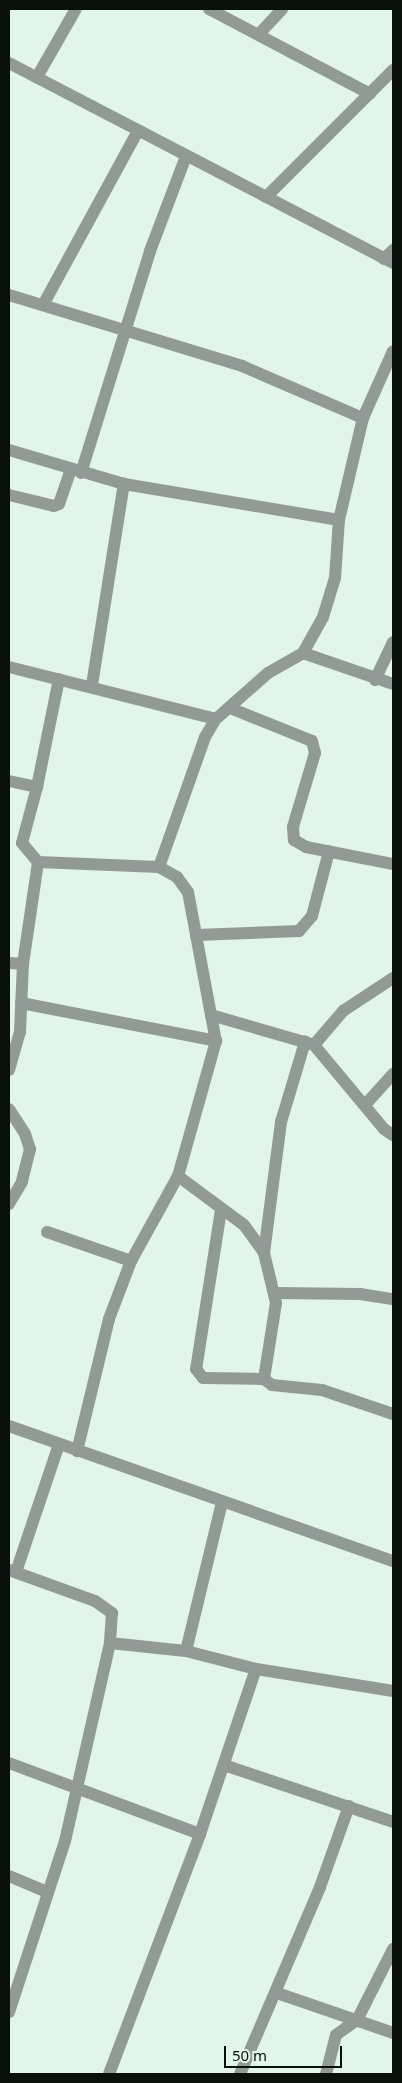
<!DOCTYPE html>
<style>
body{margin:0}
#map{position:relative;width:402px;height:2083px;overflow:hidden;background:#e2f5eb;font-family:"Noto Sans",sans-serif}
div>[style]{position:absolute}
.minor>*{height:12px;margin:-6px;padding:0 6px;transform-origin:6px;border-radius:6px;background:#929a96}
span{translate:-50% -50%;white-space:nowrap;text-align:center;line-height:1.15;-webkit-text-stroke:4.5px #e2f5eb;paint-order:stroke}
.frame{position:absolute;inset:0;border:10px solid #09100c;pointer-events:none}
.scale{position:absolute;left:224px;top:2046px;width:118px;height:22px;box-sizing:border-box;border:2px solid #09100c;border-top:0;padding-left:6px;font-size:15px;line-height:18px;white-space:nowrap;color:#09100c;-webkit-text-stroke:4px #e2f5eb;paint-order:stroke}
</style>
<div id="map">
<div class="minor">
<i style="left:209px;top:9px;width:182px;rotate:27.8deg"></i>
<i style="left:259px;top:34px;width:34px;rotate:-47deg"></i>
<i style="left:9px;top:63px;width:433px;rotate:27.5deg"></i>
<i style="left:37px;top:77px;width:78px;rotate:-60.2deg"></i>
<i style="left:266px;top:197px;width:180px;rotate:-45deg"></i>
<i style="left:384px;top:259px;width:13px;rotate:-45deg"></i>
<i style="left:9px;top:295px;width:244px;rotate:16.9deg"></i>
<i style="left:242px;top:366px;width:132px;rotate:23.3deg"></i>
<i style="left:43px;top:305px;width:198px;rotate:-61.4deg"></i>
<i style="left:9px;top:450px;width:120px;rotate:16.5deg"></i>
<i style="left:124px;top:484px;width:218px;rotate:9.5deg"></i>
<i style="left:81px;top:473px;width:232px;rotate:-72.7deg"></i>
<i style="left:150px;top:251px;width:102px;rotate:-69.2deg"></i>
<i style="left:9px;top:495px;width:46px;rotate:13.7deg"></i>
<i style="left:54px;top:506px;width:5px;rotate:-22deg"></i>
<i style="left:59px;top:504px;width:36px;rotate:-71deg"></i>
<i style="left:303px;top:653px;width:95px;rotate:19deg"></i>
<i style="left:9px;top:667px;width:213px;rotate:14.1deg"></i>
<i style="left:375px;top:680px;width:42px;rotate:-64.7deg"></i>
<i style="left:92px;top:685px;width:204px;rotate:-81deg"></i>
<i style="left:230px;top:708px;width:88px;rotate:21.9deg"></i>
<i style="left:312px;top:741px;width:12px;rotate:76deg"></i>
<i style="left:315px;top:753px;width:77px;rotate:106.6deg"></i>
<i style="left:293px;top:827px;width:13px;rotate:86deg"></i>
<i style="left:294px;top:840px;width:14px;rotate:30deg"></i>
<i style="left:306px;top:847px;width:89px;rotate:11.1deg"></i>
<i style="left:9px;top:781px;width:29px;rotate:12deg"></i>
<i style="left:37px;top:787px;width:58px;rotate:105deg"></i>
<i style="left:22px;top:843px;width:25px;rotate:50deg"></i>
<i style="left:38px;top:862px;width:121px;rotate:2.4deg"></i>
<i style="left:159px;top:867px;width:21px;rotate:29deg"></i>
<i style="left:177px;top:877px;width:19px;rotate:54deg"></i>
<i style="left:188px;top:892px;width:152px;rotate:79.4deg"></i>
<i style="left:216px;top:1041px;width:140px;rotate:105.7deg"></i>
<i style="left:178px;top:1176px;width:97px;rotate:118.9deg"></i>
<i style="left:131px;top:1261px;width:62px;rotate:110.8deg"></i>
<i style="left:109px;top:1319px;width:136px;rotate:103.6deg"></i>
<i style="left:37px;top:787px;width:110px;rotate:-78.5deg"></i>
<i style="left:159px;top:867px;width:138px;rotate:-70.5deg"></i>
<i style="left:205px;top:737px;width:21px;rotate:-59deg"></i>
<i style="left:216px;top:719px;width:69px;rotate:-41.5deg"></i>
<i style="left:268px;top:673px;width:40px;rotate:-29.7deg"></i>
<i style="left:303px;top:653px;width:41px;rotate:-60.9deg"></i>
<i style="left:323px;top:617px;width:41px;rotate:-72.9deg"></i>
<i style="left:335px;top:578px;width:58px;rotate:-86.1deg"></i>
<i style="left:339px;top:520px;width:105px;rotate:-76.8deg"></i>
<i style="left:363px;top:418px;width:73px;rotate:-65.9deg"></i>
<i style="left:196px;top:935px;width:103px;rotate:-2.2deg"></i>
<i style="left:299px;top:931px;width:20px;rotate:-49deg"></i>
<i style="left:312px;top:916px;width:67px;rotate:-75.3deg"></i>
<i style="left:9px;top:963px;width:14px;rotate:4deg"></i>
<i style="left:21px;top:1003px;width:199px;rotate:11deg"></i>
<i style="left:211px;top:1015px;width:107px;rotate:16.2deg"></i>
<i style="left:314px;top:1045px;width:109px;rotate:50.2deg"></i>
<i style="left:384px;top:1129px;width:11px;rotate:34deg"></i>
<i style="left:314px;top:1045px;width:45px;rotate:-49.5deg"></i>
<i style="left:343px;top:1011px;width:60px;rotate:-33.4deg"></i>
<i style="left:9px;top:1070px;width:40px;rotate:-74deg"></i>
<i style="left:20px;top:1032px;width:68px;rotate:-87.5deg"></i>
<i style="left:23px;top:964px;width:103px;rotate:-81.6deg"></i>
<i style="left:365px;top:1105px;width:42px;rotate:-47.9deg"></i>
<i style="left:9px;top:1109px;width:30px;rotate:57deg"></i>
<i style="left:25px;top:1134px;width:16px;rotate:72deg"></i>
<i style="left:30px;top:1149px;width:34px;rotate:104deg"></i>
<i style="left:22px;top:1182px;width:26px;rotate:121deg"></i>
<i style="left:178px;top:1176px;width:82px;rotate:36.6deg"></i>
<i style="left:244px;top:1225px;width:34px;rotate:54deg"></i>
<i style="left:264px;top:1253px;width:51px;rotate:76.5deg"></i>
<i style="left:276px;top:1303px;width:77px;rotate:99deg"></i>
<i style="left:264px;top:1379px;width:10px;rotate:37deg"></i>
<i style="left:272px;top:1385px;width:50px;rotate:5.7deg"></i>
<i style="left:322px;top:1390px;width:75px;rotate:18.7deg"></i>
<i style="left:221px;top:1210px;width:161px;rotate:98.9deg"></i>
<i style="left:196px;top:1369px;width:11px;rotate:52deg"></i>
<i style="left:203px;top:1378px;width:61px;rotate:0.9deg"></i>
<i style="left:47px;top:1232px;width:89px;rotate:19deg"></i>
<i style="left:264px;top:1253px;width:132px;rotate:-82.6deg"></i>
<i style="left:281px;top:1122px;width:84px;rotate:-73.3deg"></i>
<i style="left:275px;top:1293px;width:85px;rotate:0.7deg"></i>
<i style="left:360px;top:1294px;width:33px;rotate:9deg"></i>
<i style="left:9px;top:1426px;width:407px;rotate:19.4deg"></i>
<i style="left:9px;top:1570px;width:91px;rotate:19.8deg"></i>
<i style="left:95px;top:1601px;width:21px;rotate:35deg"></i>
<i style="left:112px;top:1613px;width:30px;rotate:94deg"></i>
<i style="left:110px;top:1643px;width:203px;rotate:102.8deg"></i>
<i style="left:65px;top:1841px;width:180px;rotate:108.1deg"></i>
<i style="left:16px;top:1572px;width:135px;rotate:-71.4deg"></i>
<i style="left:110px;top:1643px;width:76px;rotate:6deg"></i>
<i style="left:186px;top:1651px;width:72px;rotate:14.4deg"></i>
<i style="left:256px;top:1669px;width:139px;rotate:9.1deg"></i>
<i style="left:186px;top:1651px;width:153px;rotate:-76.4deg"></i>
<i style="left:9px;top:1763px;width:204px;rotate:20.4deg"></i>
<i style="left:224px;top:1765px;width:178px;rotate:18.6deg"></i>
<i style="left:9px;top:1876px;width:41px;rotate:22.8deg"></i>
<i style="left:277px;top:1993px;width:123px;rotate:19deg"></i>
<i style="left:109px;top:2074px;width:257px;rotate:-69.2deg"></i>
<i style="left:200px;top:1834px;width:174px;rotate:-71.3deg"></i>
<i style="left:240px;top:2074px;width:203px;rotate:-66.8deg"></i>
<i style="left:320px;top:1887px;width:86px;rotate:-70.3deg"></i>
<i style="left:326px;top:2074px;width:40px;rotate:-75.6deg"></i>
<i style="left:336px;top:2035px;width:26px;rotate:-36deg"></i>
<i style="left:357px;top:2020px;width:80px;rotate:-63.1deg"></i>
</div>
<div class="frame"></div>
<div class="scale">50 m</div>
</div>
